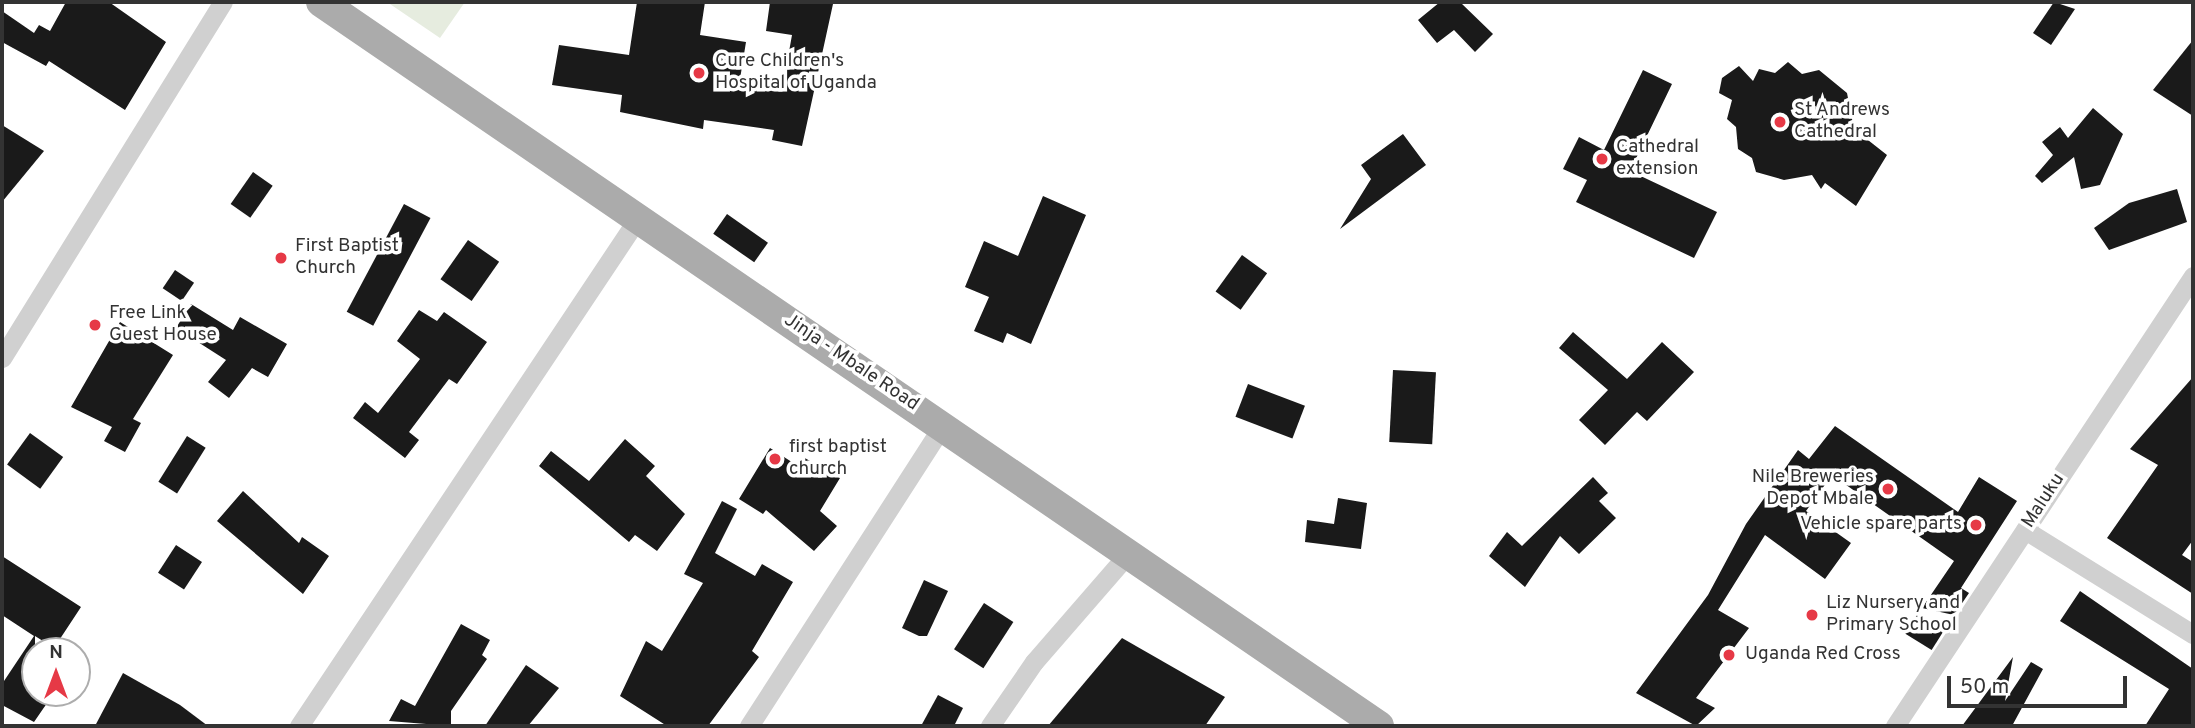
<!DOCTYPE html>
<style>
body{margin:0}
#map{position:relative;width:2195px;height:728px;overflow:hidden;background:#fff;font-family:Overpass,sans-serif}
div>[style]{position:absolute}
.green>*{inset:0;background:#e6ecdf}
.building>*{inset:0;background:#1a1a1a;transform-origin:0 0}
.street>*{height:19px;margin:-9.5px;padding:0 9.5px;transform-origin:9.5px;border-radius:9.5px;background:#d0d0d0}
.primary>*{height:30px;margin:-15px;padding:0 15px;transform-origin:15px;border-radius:15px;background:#ababab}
.dots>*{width:19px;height:19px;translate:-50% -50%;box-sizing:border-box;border:4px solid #fff;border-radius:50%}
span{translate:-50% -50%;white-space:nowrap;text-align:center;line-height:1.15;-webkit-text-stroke:7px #fff;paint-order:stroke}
.poi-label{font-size:19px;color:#333}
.left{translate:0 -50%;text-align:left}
.right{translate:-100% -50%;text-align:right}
.street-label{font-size:19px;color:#333}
.frame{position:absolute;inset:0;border:4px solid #333;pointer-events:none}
.north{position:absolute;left:21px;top:637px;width:70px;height:70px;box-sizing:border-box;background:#fff;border:2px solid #adadad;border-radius:50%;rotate:0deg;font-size:19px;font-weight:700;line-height:28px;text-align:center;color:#333}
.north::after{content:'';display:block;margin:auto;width:24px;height:32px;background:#e63946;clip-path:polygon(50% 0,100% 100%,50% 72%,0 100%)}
.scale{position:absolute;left:1947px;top:676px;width:180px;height:32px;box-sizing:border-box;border:4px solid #333;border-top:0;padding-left:9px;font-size:21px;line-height:24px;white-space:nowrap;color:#333;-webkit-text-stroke:5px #fff;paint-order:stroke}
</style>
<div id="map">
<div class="green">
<i style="clip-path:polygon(387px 2px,465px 2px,440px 38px)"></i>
</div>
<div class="building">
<i style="clip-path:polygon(66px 2px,109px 2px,166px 42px,125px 110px,49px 61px,46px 66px,2px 42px,2px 11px,34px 33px,39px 25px,50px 31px)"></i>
<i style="clip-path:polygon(637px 2px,705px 2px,700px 35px,746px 42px,740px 79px,783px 85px,792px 35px,766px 31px,770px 2px,833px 4px,802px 146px,772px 140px,774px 130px,704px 120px,703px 129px,620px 112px,622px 95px,552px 85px,559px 45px,629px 55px)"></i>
<i style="clip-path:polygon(1440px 2px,1460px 2px,1493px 34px,1475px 52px,1454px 30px,1437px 43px,1418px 20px)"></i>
<i style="clip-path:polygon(2054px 2px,2075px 9px,2051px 45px,2033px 33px)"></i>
<i style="clip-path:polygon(2193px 40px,2193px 116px,2153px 90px)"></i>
<i style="clip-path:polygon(1788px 62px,1802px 74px,1819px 70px,1847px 93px,1854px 129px,1887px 155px,1856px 206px,1825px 183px,1821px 189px,1812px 175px,1784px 180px,1756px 172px,1752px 158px,1738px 149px,1736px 127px,1727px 119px,1732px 100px,1719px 93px,1722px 78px,1739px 66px,1753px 81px,1759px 69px,1775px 73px)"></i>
<i style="clip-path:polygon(1643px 70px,1672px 84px,1630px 171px,1717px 212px,1694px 258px,1576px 202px,1587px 180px,1563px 169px,1579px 137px,1604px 150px)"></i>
<i style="clip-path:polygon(2093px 108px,2123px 134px,2100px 185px,2081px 189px,2074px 157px,2042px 183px,2035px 176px,2053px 155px,2042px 142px,2060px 127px,2068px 138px)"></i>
<i style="clip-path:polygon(2px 125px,44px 151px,2px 202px)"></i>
<i style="clip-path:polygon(1403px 134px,1426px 165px,1340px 229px,1371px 179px,1361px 165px)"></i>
<i style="left:253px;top:172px;width:24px;height:39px;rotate:35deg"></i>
<i style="clip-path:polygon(2177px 189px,2187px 222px,2109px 250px,2094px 228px,2129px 203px)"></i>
<i style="clip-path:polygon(1043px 196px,1086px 215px,1031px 344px,1007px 333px,1003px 343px,974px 331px,989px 297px,965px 287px,984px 241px,1018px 256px)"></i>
<i style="left:404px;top:204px;width:30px;height:122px;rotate:28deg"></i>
<i style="left:727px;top:214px;width:50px;height:24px;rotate:35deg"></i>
<i style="left:468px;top:240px;width:38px;height:48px;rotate:35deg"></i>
<i style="left:1242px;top:255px;width:31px;height:45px;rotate:36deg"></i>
<i style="left:175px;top:270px;width:23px;height:22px;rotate:34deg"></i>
<i style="clip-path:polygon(191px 304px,233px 330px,240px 317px,287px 344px,268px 377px,252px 368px,229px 398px,208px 382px,226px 360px,176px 328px)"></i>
<i style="clip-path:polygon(419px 310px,437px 321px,444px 312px,487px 342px,457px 384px,449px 379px,409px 432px,419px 440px,405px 458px,353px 418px,365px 402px,378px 413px,420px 359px,397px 341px)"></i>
<i style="clip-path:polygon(120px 322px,173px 355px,133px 419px,141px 423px,125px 452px,104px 441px,112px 427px,71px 407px)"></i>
<i style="clip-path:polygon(1573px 332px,1627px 379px,1662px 342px,1694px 372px,1647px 421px,1637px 412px,1605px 445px,1579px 420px,1608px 390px,1559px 348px)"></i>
<i style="left:1393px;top:370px;width:43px;height:72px;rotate:3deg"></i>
<i style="clip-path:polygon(2193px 377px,2193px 540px,2182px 555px,2193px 562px,2193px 594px,2107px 538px,2158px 465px,2130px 449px)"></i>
<i style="left:1248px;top:384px;width:61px;height:35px;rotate:21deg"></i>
<i style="clip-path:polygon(1835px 426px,1958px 512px,1979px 477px,2017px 501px,1961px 588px,1969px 593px,1954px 615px,1922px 608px,1954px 561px,1832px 475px,1806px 511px,1851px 543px,1825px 579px,1765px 535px,1718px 610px,1749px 628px,1696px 698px,1715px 708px,1696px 726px,1636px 693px,1708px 595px,1746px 524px,1798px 450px,1809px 459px)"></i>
<i style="left:30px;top:433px;width:41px;height:39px;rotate:36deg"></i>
<i style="left:187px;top:436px;width:22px;height:54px;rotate:32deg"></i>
<i style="clip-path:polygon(625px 439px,655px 466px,646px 476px,685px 514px,657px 551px,635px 535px,629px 542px,539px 466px,551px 451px,589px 481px)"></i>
<i style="clip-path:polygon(770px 448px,798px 466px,803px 457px,840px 478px,820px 511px,837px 526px,814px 551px,766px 510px,763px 514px,739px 499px)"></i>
<i style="clip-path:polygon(1593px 477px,1608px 493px,1599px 501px,1616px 518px,1579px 554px,1560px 536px,1525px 587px,1489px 556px,1507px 532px,1522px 546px)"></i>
<i style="clip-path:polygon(243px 491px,299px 543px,302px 537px,329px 556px,303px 594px,217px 521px)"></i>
<i style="clip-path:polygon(1338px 498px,1367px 503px,1361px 549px,1305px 542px,1307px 520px,1334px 524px)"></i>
<i style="clip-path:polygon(722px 501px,737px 509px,715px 553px,755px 576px,762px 564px,793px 582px,752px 651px,759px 657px,708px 726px,667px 726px,620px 696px,646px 641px,662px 651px,703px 583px,684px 574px)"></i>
<i style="left:176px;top:545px;width:31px;height:33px;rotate:33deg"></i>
<i style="clip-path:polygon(2px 556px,81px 607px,54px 648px,35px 636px,35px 693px,54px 693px,34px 722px,2px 705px,2px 684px,34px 636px,2px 615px)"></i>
<i style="clip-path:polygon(924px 580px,948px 591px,927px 636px,919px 636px,902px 628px)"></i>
<i style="clip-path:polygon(2080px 591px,2193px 669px,2193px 726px,2145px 726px,2169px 689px,2060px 621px)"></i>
<i style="left:984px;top:603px;width:35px;height:55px;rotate:33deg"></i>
<i style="left:1917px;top:615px;width:31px;height:22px;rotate:32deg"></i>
<i style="clip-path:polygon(461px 624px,490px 640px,482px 655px,487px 659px,451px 711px,451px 726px,389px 721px,401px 699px,415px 706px)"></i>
<i style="clip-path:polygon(1122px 638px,1225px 697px,1205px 726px,1048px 726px)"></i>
<i style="clip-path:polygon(2013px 657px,2005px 701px,2031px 662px,2043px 669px,2012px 726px,1962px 726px)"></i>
<i style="clip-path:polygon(526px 665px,559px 688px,528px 726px,485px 726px)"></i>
<i style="clip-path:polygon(123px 673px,180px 705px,208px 726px,95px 726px)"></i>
<i style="clip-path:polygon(938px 695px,963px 708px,954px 726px,921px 726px)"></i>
</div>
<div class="street">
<i style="left:2px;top:358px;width:419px;rotate:-58.2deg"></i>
<i style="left:2025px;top:530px;width:198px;rotate:31.8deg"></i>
<i style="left:299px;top:726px;width:611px;rotate:-56.28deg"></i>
<i style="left:749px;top:726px;width:357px;rotate:-57.2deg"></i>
<i style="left:990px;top:726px;width:78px;rotate:-55.5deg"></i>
<i style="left:1034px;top:662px;width:143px;rotate:-49deg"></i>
<i style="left:1895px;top:726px;width:540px;rotate:-56.49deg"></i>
</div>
<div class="primary">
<i style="left:321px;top:2px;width:1282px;rotate:34.38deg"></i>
</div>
<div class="dots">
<i style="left:699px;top:73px;background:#e63946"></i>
<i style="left:1780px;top:122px;background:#e63946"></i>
<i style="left:1602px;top:159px;background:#e63946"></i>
<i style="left:281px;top:258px;background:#e63946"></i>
<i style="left:95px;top:325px;background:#e63946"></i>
<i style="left:775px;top:459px;background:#e63946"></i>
<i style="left:1888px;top:489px;background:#e63946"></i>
<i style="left:1976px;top:525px;background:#e63946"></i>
<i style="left:1812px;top:615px;background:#e63946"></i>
<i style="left:1729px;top:655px;background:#e63946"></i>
</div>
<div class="poi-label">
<span class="left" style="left:715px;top:73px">Cure Children's<br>Hospital of Uganda</span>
<span class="left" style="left:1794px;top:122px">St Andrews<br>Cathedral</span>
<span class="left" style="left:1616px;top:159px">Cathedral<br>extension</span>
<span class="left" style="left:295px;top:258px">First Baptist<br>Church</span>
<span class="left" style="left:109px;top:325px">Free Link<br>Guest House</span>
<span class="left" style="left:789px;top:459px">first baptist<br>church</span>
<span class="right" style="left:1874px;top:489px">Nile Breweries<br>Depot Mbale</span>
<span class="right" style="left:1962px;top:525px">Vehicle spare parts</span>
<span class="left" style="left:1826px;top:615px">Liz Nursery and<br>Primary School</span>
<span class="left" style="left:1745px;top:655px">Uganda Red Cross</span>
</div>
<div class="street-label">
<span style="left:851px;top:363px;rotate:34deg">Jinja - Mbale Road</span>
<span style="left:2044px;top:501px;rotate:-57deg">Maluku</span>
</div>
<div class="frame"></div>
<div class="north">N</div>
<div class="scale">50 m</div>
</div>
